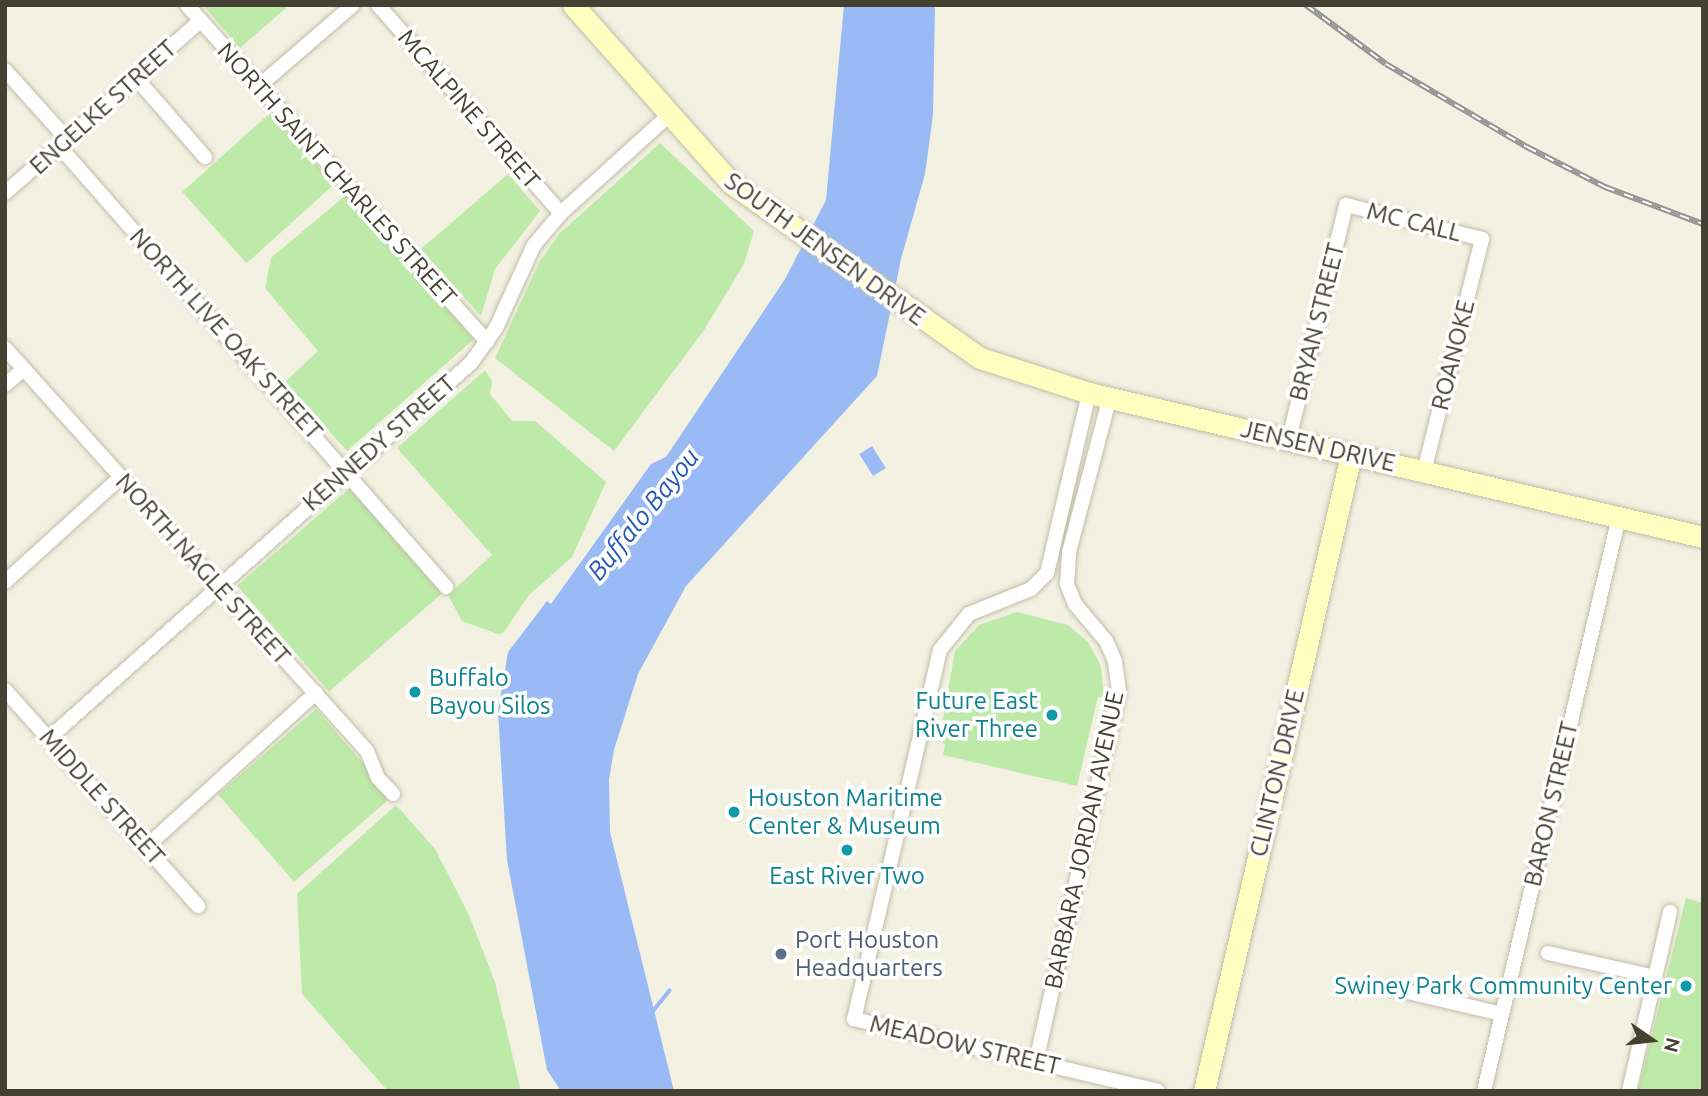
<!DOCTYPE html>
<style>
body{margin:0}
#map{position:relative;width:1708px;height:1096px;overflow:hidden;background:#f2f1e2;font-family:Ubuntu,sans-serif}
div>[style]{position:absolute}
.green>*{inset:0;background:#bdeaa8;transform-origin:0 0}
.water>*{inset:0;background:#99baf4;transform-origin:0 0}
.stream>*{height:3.5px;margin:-1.75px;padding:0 1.75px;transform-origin:1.75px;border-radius:1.75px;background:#99baf4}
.roads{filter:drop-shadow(0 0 2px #c1bea7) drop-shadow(0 0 2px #c1bea7)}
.minor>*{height:14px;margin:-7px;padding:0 7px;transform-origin:7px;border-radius:7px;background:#fff}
.secondary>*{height:21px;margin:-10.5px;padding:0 10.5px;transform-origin:10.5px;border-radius:10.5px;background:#fffec0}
.rail>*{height:6px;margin-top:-3px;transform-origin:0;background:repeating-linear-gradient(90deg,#fff 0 10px,#939393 0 20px);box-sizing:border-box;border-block:2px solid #939393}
.dots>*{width:19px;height:19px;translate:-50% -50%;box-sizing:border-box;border:4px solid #fff;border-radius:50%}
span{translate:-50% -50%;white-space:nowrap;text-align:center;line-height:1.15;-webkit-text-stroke:7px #fff;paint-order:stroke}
.street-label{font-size:24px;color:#444132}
.culture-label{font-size:24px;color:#0d838f}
.left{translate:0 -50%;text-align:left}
.right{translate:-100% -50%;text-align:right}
.service-label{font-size:24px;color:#4e5e75}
.water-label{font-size:26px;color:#2658b6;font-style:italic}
.frame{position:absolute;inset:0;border:7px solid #444132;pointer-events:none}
.north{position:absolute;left:1617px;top:1005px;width:70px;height:70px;-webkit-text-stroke:5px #fff;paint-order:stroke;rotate:104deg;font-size:19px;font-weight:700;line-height:28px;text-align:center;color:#444132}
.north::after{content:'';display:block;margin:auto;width:24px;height:32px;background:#444132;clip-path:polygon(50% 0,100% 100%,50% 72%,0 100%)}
</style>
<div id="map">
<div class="green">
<i style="clip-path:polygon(203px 5px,284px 5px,286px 8px,240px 48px)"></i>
<i style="left:270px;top:113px;width:96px;height:118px;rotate:48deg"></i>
<i style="clip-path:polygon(660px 143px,754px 231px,744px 264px,704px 330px,614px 451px,495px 358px,540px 261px,560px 233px)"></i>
<i style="clip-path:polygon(508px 174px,540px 211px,495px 269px,481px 316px,421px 249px)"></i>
<i style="clip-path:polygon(346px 195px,474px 339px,347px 451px,285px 382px,318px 351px,265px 288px,271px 258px)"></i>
<i style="clip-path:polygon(485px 370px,492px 381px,490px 394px,512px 421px,535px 421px,606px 482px,572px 557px,529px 595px,503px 633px,498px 634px,462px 621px,448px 595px,492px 555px,397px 448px)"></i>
<i style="left:352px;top:486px;width:140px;height:152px;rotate:49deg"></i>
<i style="clip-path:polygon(1017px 612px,1068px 625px,1088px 642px,1101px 666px,1104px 698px,1098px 697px,1077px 786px,943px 755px,945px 744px,939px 742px,955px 651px,979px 625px)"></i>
<i style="left:316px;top:709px;width:116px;height:130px;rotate:49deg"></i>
<i style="clip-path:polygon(396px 805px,435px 849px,469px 915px,495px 982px,521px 1091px,388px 1091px,302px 994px,297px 894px)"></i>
<i style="clip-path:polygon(1686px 898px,1703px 903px,1703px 1091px,1638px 1091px)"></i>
</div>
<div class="water">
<i style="clip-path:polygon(844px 5px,935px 5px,933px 115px,925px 174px,901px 259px,877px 376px,686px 586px,638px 674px,614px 750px,609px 779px,610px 832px,674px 1091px,561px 1091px,547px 1070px,507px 860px,498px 711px,508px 652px,547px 601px,551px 604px,651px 464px,666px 457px,785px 279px,826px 200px)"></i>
<i style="left:872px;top:446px;width:26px;height:15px;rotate:58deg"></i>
</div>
<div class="stream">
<i style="left:653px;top:1011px;width:26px;rotate:-51deg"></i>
</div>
<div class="roads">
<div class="minor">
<i style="left:187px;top:5px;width:451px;rotate:48.3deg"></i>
<i style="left:378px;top:5px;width:277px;rotate:48.7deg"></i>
<i style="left:5px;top:70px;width:93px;rotate:48.1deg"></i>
<i style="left:136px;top:78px;width:105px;rotate:48.9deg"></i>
<i style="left:259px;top:86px;width:124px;rotate:-40.8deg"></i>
<i style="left:59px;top:146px;width:587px;rotate:48.73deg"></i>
<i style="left:5px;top:193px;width:260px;rotate:-41.4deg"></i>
<i style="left:5px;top:348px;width:542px;rotate:48.07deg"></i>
<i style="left:367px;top:751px;width:29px;rotate:68deg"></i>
<i style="left:378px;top:778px;width:22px;rotate:47deg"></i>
<i style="left:5px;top:385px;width:25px;rotate:-40deg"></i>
<i style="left:1089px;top:393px;width:185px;rotate:103.1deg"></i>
<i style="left:1047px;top:573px;width:23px;rotate:135deg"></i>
<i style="left:1031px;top:589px;width:67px;rotate:158deg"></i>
<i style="left:969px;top:614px;width:46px;rotate:128.9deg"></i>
<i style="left:940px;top:650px;width:379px;rotate:103.1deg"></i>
<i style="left:854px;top:1019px;width:312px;rotate:13.3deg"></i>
<i style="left:1289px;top:439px;width:241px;rotate:-76.3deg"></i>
<i style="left:1346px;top:205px;width:140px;rotate:14deg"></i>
<i style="left:1482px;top:239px;width:240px;rotate:104deg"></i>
<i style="left:5px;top:582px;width:156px;rotate:-42.2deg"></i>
<i style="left:5px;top:690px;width:290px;rotate:48.2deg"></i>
<i style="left:49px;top:738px;width:565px;rotate:-41.63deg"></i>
<i style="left:471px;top:363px;width:43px;rotate:-54.5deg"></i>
<i style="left:496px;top:328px;width:91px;rotate:-65.4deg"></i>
<i style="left:534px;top:245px;width:42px;rotate:-49.8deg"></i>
<i style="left:561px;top:213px;width:144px;rotate:-42.2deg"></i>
<i style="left:147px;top:846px;width:228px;rotate:-42.2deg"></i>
<i style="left:1548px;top:953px;width:110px;rotate:12.6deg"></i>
<i style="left:1391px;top:988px;width:114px;rotate:13.2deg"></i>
<i style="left:1036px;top:1062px;width:380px;rotate:-77.4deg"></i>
<i style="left:1119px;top:691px;width:30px;rotate:-98deg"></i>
<i style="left:1115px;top:661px;width:22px;rotate:-114deg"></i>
<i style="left:1106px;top:641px;width:48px;rotate:-130deg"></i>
<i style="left:1075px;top:604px;width:22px;rotate:-112deg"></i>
<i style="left:1067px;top:584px;width:32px;rotate:-86deg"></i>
<i style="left:1069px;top:552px;width:160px;rotate:-75.2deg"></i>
<i style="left:1484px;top:1091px;width:590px;rotate:-76.77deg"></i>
<i style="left:1629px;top:1091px;width:184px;rotate:-77.1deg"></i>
</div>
<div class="secondary">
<i style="left:573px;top:5px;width:238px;rotate:48.4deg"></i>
<i style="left:731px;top:183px;width:304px;rotate:35.1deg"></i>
<i style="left:980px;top:358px;width:114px;rotate:17.8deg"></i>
<i style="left:1089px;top:393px;width:631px;rotate:13.2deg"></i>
<i style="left:1204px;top:1091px;width:653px;rotate:-76.99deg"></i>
</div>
</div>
<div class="rail">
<i style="left:1306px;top:5px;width:99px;rotate:36.4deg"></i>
<i style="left:1386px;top:64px;width:164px;rotate:30.5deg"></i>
<i style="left:1527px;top:147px;width:88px;rotate:27.1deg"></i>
<i style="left:1605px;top:187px;width:105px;rotate:20.7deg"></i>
</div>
<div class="dots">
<i style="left:415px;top:692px;background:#0f9aa8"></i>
<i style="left:1052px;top:715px;background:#0f9aa8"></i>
<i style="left:734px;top:812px;background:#0f9aa8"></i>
<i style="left:847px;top:850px;background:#0f9aa8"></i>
<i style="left:781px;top:954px;background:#5c6f8a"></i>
<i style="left:1686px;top:986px;background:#0f9aa8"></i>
</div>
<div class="street-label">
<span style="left:103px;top:107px;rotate:-42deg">ENGELKE STREET</span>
<span style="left:469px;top:109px;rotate:49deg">MCALPINE STREET</span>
<span style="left:337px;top:174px;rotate:48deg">NORTH SAINT CHARLES STREET</span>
<span style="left:1414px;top:222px;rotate:14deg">MC CALL</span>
<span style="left:825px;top:249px;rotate:36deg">SOUTH JENSEN DRIVE</span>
<span style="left:1317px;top:322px;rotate:-76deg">BRYAN STREET</span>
<span style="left:226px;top:334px;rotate:48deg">NORTH LIVE OAK STREET</span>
<span style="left:1453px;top:355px;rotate:-76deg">ROANOKE</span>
<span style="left:379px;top:443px;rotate:-41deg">KENNEDY STREET</span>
<span style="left:1318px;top:446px;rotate:13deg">JENSEN DRIVE</span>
<span style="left:203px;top:569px;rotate:48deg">NORTH NAGLE STREET</span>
<span style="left:1277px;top:773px;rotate:-77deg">CLINTON DRIVE</span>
<span style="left:102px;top:797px;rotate:48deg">MIDDLE STREET</span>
<span style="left:1551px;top:804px;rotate:-77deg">BARON STREET</span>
<span style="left:1084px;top:840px;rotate:-78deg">BARBARA JORDAN AVENUE</span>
<span style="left:965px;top:1045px;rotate:13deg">MEADOW STREET</span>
</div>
<div class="culture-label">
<span class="left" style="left:429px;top:692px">Buffalo<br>Bayou Silos</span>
<span class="right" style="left:1038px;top:715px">Future East<br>River Three</span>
<span class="left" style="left:748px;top:812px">Houston Maritime<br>Center &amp; Museum</span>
<span style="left:847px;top:876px">East River Two</span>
<span class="right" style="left:1672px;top:986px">Swiney Park Community Center</span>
</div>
<div class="service-label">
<span class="left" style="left:795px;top:954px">Port Houston<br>Headquarters</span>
</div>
<div class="water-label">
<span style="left:643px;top:514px;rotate:-51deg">Buffalo Bayou</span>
</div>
<div class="frame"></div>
<div class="north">N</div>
</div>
